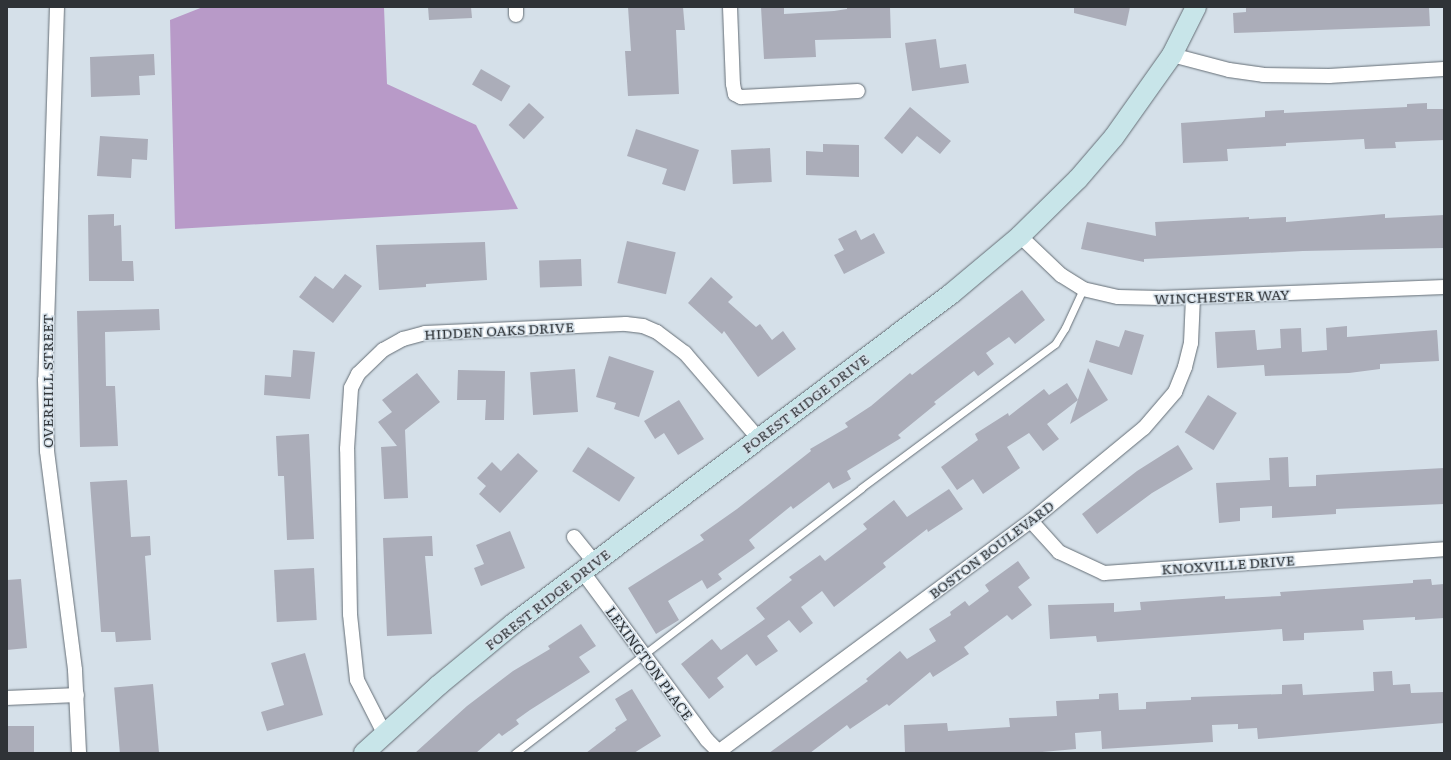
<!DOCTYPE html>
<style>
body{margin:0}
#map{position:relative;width:1451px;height:760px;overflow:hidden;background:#d5e0e9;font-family:Literata,serif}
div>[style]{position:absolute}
.forest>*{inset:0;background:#b89ac8}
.building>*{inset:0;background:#abadb9;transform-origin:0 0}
.roads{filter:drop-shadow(0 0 1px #656e76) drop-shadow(0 0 1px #656e76)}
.service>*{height:7px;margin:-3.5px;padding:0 3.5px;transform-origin:3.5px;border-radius:3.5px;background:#fff}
.minor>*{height:14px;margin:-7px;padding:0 7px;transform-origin:7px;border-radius:7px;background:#fff}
.secondary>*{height:20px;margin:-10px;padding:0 10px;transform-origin:10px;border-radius:10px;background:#c8e5e9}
span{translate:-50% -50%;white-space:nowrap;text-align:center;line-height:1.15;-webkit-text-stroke:3px #d5e0e9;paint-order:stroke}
.street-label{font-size:14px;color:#2f3337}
.frame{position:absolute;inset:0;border:8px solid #2f3337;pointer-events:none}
</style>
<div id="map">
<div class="forest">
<i style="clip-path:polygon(203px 7px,384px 7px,387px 84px,476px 125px,518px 209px,175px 229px,170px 20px)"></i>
</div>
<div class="building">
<i style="clip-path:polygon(428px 7px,471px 7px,472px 18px,429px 20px)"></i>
<i style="clip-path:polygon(628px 7px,683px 7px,685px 30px,676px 30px,679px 94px,628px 96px,625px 51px,631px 51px)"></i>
<i style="clip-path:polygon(761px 7px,784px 7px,784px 14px,834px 11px,847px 9px,847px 7px,890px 7px,891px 38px,815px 40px,816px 57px,764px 59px)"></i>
<i style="clip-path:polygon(1074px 7px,1130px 7px,1126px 26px,1074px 13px)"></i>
<i style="clip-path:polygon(1246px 7px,1429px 7px,1430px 26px,1234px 33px,1233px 13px,1246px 12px)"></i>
<i style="clip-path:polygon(936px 39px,940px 68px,966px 64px,969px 83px,912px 91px,905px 43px)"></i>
<i style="clip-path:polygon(154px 54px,155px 75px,139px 76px,140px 95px,91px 97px,90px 57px)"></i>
<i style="left:481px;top:69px;width:34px;height:18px;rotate:30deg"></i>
<i style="left:529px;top:103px;width:21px;height:30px;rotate:43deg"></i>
<i style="clip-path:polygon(1427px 103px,1427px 109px,1444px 109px,1444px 140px,1395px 142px,1396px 148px,1365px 149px,1364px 139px,1286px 143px,1286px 146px,1227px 149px,1228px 161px,1183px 163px,1181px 123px,1265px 117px,1265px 111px,1284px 110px,1284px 113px,1407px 107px,1407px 104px)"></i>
<i style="clip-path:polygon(910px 107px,951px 141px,940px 154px,917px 136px,902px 154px,884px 138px)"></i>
<i style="clip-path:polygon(636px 129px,699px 150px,685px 191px,662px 184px,667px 169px,627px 156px)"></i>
<i style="clip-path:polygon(100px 136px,148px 139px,147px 160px,132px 159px,131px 178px,97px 176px)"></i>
<i style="clip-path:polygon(823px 144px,859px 145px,859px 177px,806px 175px,806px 151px,823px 152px)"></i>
<i style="left:770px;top:148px;width:34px;height:39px;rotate:87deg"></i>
<i style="clip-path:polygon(114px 214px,114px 226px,121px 225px,122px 261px,133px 261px,134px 281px,89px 281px,88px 215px)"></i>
<i style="clip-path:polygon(1385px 214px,1385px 218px,1444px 215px,1444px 248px,1303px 251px,1144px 259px,1144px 262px,1081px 249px,1087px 222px,1156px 236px,1155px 222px,1249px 217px,1249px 219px,1286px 217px,1286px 222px)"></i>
<i style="clip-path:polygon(856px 230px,861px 240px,874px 233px,885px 253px,844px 274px,834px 255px,844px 250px,838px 239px)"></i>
<i style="left:627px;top:241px;width:50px;height:43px;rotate:13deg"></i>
<i style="clip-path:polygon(485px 242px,487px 280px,426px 284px,426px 287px,379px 290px,376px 245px)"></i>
<i style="left:581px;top:259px;width:27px;height:42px;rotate:88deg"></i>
<i style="clip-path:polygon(345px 274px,362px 286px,333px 323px,299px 297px,315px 276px,333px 289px)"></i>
<i style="clip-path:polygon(711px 277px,733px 297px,728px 302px,756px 327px,760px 324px,772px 340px,783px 331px,796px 349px,758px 377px,724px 331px,722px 334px,688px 303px)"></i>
<i style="clip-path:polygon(1022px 290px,1045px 320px,1015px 344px,1009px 337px,986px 353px,994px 364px,978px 376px,974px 371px,934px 402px,936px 404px,898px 435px,901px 438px,847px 471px,851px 479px,833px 489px,829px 482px,793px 509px,791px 506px,749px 540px,755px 548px,718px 574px,722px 579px,707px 589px,702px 580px,668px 601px,679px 620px,656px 634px,628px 588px,704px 540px,700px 535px,737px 509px,811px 451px,810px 449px,848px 427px,845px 423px,871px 406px,910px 373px,912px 375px)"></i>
<i style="clip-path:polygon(159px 309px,160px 330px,105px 332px,106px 386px,115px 386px,118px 446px,80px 447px,77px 311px)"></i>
<i style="clip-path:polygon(1347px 326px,1347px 337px,1437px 330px,1439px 361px,1380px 364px,1380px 369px,1349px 373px,1265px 376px,1264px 365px,1217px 368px,1215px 332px,1255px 330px,1257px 350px,1281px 348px,1280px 329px,1301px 328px,1302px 352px,1327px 350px,1326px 328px)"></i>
<i style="clip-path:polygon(1125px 330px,1144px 335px,1132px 375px,1089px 362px,1096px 340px,1119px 347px)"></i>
<i style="clip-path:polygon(293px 350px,315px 352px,310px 399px,264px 395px,265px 375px,291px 377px)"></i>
<i style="clip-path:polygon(609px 356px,654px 371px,639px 417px,614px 409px,616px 403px,596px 397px)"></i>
<i style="clip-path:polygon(1088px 368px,1108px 400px,1070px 424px)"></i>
<i style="left:575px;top:369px;width:43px;height:45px;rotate:86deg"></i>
<i style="clip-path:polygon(458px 370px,505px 371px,504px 420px,485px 420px,486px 400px,457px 400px)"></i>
<i style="clip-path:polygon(417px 373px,440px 402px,405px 430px,408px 498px,384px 499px,381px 447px,397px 446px,378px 422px,392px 412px,382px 400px)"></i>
<i style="clip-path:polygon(1067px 383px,1078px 400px,1047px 424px,1059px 439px,1043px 451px,1029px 433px,1007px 447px,1020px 468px,983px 494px,973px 479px,957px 490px,941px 467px,978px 440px,975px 434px,1008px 413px,1009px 416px,1044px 389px,1049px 395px)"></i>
<i style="left:1208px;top:395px;width:34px;height:44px;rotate:32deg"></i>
<i style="clip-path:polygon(679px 400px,704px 439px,678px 455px,664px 433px,655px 439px,644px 421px)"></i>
<i style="clip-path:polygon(309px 434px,314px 539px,287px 540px,284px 476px,278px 476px,276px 436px)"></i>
<i style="clip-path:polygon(1178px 445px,1193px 469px,1152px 493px,1097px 534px,1082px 514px,1137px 471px)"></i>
<i style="left:588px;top:447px;width:56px;height:29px;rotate:33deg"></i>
<i style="clip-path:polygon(518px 453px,538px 471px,500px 513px,479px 494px,486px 486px,477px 478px,492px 462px,501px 471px)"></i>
<i style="clip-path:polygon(1288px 457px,1289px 487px,1316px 486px,1316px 475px,1444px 468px,1444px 504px,1336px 509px,1336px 514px,1272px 518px,1272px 506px,1240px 508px,1240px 521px,1219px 523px,1216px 483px,1270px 480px,1269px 458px)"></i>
<i style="clip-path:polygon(127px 480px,131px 537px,150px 536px,151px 555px,145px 556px,151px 640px,116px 642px,115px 632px,101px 632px,90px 482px)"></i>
<i style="clip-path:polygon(949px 489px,963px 509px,928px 532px,927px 529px,883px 563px,886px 567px,834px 607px,822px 591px,801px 607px,813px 623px,800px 633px,789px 620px,767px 636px,778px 651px,756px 666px,747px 654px,717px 678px,724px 687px,709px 699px,681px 664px,712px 639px,721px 650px,765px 619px,756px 608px,792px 580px,789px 577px,820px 555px,825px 561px,867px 529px,863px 524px,894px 500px,907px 517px)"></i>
<i style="clip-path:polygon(510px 531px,525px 568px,481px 586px,474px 568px,484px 564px,476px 545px)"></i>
<i style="clip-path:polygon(432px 536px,433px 556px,425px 556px,432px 634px,387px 636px,383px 538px)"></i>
<i style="clip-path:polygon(1018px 561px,1030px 578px,1018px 587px,1032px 605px,1012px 620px,1007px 615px,964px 647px,969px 654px,933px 677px,930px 672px,889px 706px,887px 704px,850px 729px,847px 725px,810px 753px,769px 753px,868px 681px,866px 679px,900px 651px,907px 659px,936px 641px,929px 629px,951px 615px,950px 612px,965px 601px,969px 606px,989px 591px,985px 585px)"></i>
<i style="left:314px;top:568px;width:52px;height:40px;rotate:87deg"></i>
<i style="clip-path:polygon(21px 579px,27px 648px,7px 650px,7px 580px)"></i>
<i style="clip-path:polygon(1431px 579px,1432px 585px,1444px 584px,1444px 618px,1415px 620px,1415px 617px,1363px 620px,1364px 630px,1304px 633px,1304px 640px,1283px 641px,1282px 629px,1097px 642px,1096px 636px,1050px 639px,1048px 605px,1114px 603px,1114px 612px,1141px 610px,1140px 602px,1225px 596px,1225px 599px,1281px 596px,1280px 592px,1413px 583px,1413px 580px)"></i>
<i style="clip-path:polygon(581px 624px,596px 646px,579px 657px,590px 672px,530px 710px,516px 720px,519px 724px,502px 736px,499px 733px,476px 753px,415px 753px,467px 706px,513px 671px,550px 649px,548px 646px)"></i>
<i style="clip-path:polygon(305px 653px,323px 715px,267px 731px,261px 712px,284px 705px,271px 663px)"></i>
<i style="clip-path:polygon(1392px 671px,1393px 685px,1410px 684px,1411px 693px,1444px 692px,1444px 723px,1258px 739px,1257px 728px,1238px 729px,1238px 724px,1212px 725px,1213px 742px,1102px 749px,1101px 731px,1075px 733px,1076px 749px,1031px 753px,905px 753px,904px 725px,947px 723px,948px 731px,1010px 727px,1009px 718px,1057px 716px,1056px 701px,1099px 699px,1099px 694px,1118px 693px,1119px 710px,1146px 709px,1146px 702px,1191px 700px,1191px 697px,1282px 694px,1282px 685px,1302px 684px,1303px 695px,1374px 691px,1373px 672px)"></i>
<i style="left:153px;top:684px;width:69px;height:39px;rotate:85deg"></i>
<i style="clip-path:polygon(632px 689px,661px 736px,634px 753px,586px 753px,616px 730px,615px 728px,627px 720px,615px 699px)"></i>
<i style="left:7px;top:726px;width:27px;height:27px"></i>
</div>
<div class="roads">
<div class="service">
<i style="left:515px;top:753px;width:436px;rotate:-37.4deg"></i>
<i style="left:861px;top:488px;width:242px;rotate:-36.6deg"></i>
<i style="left:1055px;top:344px;width:19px;rotate:-58deg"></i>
<i style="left:1065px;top:328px;width:43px;rotate:-65.2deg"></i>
</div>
<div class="minor">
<i style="left:57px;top:7px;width:373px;rotate:91.8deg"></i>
<i style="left:45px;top:380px;width:71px;rotate:88.4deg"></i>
<i style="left:47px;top:451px;width:221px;rotate:82.7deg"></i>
<i style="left:75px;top:670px;width:83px;rotate:87.2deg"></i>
<i style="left:516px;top:7px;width:8px;rotate:90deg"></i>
<i style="left:730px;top:7px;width:77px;rotate:87.8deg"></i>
<i style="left:733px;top:84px;width:10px;rotate:79deg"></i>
<i style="left:735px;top:94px;width:7px;rotate:27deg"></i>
<i style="left:741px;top:97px;width:117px;rotate:-2.9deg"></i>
<i style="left:1172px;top:55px;width:59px;rotate:14.7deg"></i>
<i style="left:1229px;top:70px;width:34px;rotate:8deg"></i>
<i style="left:1263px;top:75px;width:66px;rotate:0.9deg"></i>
<i style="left:1329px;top:76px;width:115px;rotate:-3.5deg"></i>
<i style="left:1020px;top:236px;width:57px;rotate:43.6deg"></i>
<i style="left:1061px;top:275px;width:26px;rotate:32deg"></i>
<i style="left:1083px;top:289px;width:36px;rotate:13deg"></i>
<i style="left:1118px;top:297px;width:43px;rotate:1.3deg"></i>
<i style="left:1161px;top:298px;width:283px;rotate:-2.2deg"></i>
<i style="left:1031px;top:521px;width:42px;rotate:47.9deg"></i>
<i style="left:1059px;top:552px;width:50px;rotate:25deg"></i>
<i style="left:1104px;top:573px;width:341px;rotate:-4deg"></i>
<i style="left:574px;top:537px;width:32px;rotate:51deg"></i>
<i style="left:582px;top:571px;width:210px;rotate:53.5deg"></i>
<i style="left:707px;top:740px;width:18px;rotate:45deg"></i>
<i style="left:7px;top:698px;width:70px;rotate:-2.5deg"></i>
<i style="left:384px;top:733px;width:59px;rotate:-117deg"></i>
<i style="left:357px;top:680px;width:66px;rotate:-96.1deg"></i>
<i style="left:350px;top:614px;width:165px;rotate:-91deg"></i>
<i style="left:347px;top:449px;width:61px;rotate:-86.2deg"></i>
<i style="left:351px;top:388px;width:16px;rotate:-63deg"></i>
<i style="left:358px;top:374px;width:35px;rotate:-44deg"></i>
<i style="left:383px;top:350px;width:23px;rotate:-29deg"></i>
<i style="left:403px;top:339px;width:23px;rotate:-15deg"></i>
<i style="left:425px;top:333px;width:201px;rotate:-2.6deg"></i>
<i style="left:626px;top:324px;width:17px;rotate:7deg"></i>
<i style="left:643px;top:326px;width:15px;rotate:23deg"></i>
<i style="left:657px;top:332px;width:35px;rotate:37deg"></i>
<i style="left:685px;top:353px;width:112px;rotate:49.3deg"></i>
<i style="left:717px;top:753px;width:390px;rotate:-36.5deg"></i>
<i style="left:1031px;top:521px;width:146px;rotate:-39.5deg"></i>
<i style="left:1144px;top:428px;width:48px;rotate:-49.3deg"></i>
<i style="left:1175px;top:392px;width:27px;rotate:-68deg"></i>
<i style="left:1185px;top:367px;width:25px;rotate:-76deg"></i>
<i style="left:1191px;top:343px;width:46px;rotate:-87.5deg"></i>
</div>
<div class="secondary">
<i style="left:364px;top:753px;width:101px;rotate:-42.2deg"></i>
<i style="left:439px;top:685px;width:96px;rotate:-39.5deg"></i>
<i style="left:513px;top:624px;width:548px;rotate:-37deg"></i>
<i style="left:951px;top:294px;width:90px;rotate:-40deg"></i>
<i style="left:1020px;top:236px;width:81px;rotate:-44.5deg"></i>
<i style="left:1078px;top:179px;width:55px;rotate:-49.4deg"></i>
<i style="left:1114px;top:137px;width:100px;rotate:-54.7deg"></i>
<i style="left:1172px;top:55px;width:54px;rotate:-63.4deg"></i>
</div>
</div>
<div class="street-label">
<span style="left:1222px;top:296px;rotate:-2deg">WINCHESTER WAY</span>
<span style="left:499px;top:330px;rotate:-3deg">HIDDEN OAKS DRIVE</span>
<span style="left:47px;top:381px;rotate:-90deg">OVERHILL STREET</span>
<span style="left:805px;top:403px;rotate:-37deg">FOREST RIDGE DRIVE</span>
<span style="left:991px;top:549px;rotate:-37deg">BOSTON BOULEVARD</span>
<span style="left:1228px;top:564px;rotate:-4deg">KNOXVILLE DRIVE</span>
<span style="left:547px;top:599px;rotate:-38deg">FOREST RIDGE DRIVE</span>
<span style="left:650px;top:663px;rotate:54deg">LEXINGTON PLACE</span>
</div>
<div class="frame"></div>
</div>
